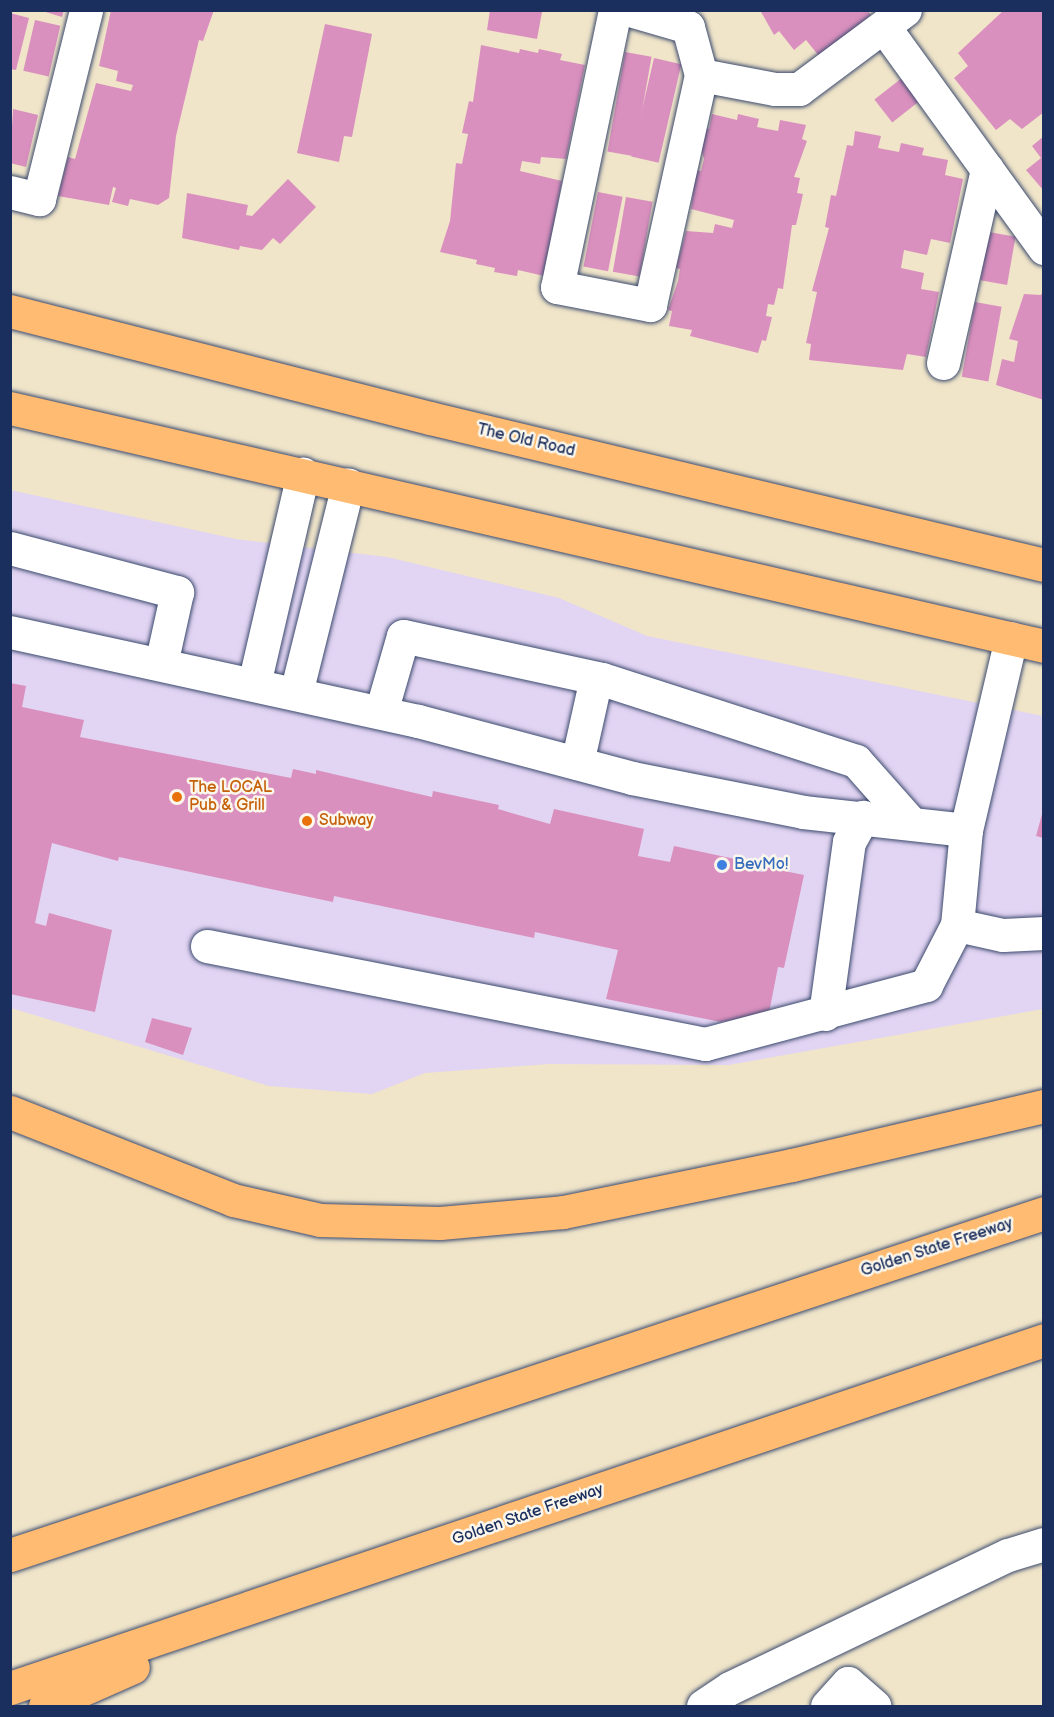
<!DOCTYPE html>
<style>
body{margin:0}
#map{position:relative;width:1054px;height:1717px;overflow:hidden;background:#f0e5c9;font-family:"Balsamiq Sans",sans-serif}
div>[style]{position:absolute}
.built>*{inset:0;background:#e2d4f3}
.building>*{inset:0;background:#da90be;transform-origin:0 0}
.roads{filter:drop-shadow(0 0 2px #3b4a6e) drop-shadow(0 0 2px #3b4a6e)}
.minor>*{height:33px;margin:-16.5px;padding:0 16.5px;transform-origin:16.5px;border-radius:16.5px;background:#fff}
.major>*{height:33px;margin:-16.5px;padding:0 16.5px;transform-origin:16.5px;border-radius:16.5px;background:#febb71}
.highway>*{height:33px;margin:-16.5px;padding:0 16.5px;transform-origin:16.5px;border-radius:16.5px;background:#febb71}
.dots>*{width:16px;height:16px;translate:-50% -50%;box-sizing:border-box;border:3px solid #fbf7ec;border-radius:50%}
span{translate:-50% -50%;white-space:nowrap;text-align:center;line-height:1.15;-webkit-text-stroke:5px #fbf7ec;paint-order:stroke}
.street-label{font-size:16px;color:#1b2f5e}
.food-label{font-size:16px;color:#c56008}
.left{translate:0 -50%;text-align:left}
.shop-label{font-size:16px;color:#366cbe}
.frame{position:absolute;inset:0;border:12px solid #1b2f5e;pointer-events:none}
</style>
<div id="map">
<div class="built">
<i style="clip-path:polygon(10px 490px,236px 539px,387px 557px,559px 598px,647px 636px,1043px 716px,1043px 1009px,729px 1065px,549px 1064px,425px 1073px,372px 1094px,269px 1086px,11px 1008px)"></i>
</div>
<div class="building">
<i style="clip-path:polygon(39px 10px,64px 10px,62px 17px)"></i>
<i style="clip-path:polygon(111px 10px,214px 10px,203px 41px,199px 40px,176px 136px,169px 198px,158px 205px,130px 199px,128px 206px,112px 202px,116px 188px,113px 187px,109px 205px,58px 196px,68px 157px,75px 159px,96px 83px,131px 91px,133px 85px,116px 81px,118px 71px,99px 66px)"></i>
<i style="clip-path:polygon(490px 10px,542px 12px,537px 39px,487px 30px)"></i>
<i style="clip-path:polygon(760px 10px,867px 10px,871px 15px,819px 56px,806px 40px,794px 50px,779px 31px,774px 35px)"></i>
<i style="clip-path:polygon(1004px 10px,1044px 10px,1044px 112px,1022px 129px,1010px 119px,996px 130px,954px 78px,968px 66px,958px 53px)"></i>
<i style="clip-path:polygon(10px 13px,29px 18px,16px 70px,10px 69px)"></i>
<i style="left:35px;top:20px;width:26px;height:52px;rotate:13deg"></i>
<i style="clip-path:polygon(325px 24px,372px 34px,352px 137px,344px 136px,339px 162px,297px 153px)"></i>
<i style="clip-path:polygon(481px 45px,519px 53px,520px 49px,538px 53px,539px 49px,562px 54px,560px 60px,585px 65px,566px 159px,541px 157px,540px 164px,522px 161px,520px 171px,562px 181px,544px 276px,518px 270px,517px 276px,494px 272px,495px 268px,476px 264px,477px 260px,440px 252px,450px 221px,456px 163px,462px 164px,468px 134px,462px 133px,469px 101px,473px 102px)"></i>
<i style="left:625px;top:52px;width:27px;height:101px;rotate:10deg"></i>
<i style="left:654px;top:58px;width:28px;height:101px;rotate:13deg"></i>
<i style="left:902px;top:78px;width:29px;height:35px;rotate:52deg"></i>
<i style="clip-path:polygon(13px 109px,38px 115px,26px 167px,10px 163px)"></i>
<i style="clip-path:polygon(712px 114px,737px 120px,738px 114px,759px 119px,757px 127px,778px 131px,780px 120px,806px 125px,802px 139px,807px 141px,794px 177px,800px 178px,797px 193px,803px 194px,796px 225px,792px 225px,783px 289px,778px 288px,774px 305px,768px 304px,766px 316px,772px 317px,766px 341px,762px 340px,758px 353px,690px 336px,692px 330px,669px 326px,672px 311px,668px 310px,678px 281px,680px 269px,676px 268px,686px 231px,713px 233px,715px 224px,732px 228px,734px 220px,691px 209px,696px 170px,701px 171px,704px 159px,701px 148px,706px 128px,709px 129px)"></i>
<i style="clip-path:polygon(855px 131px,881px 136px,878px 148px,899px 152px,901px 143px,924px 148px,922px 155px,948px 160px,945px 175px,963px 179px,950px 243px,931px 239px,927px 255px,904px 250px,901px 268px,924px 273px,921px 289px,939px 292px,926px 357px,907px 354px,903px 370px,809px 360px,811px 344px,806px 343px,817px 292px,812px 291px,829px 228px,825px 227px,831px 195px,836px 196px,847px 145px,853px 146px)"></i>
<i style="clip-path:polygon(1044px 136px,1044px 191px,1026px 170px,1041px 158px,1032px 146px)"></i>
<i style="clip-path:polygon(288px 179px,316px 207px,280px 244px,273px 238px,262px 250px,240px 246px,239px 250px,182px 238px,187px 193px,248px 205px,246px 215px,252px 216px)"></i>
<i style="left:598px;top:192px;width:25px;height:76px;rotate:11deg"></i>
<i style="left:626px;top:197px;width:27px;height:76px;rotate:10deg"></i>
<i style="left:989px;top:232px;width:27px;height:49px;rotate:10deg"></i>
<i style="clip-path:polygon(1044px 289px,1044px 400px,996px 385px,1002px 359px,1014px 362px,1018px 341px,1009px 339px,1024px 294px,1041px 295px)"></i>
<i style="left:975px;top:302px;width:27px;height:76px;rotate:10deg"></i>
<i style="clip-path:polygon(10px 683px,26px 686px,22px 707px,84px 720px,80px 737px,291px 778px,293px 769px,316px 774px,316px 770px,432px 797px,433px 791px,499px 805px,498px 809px,550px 824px,554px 809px,644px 829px,638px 856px,670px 862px,674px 846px,735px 859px,733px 866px,763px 872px,764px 867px,804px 875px,784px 968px,778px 967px,769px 1013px,721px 1022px,606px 999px,618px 950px,535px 932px,534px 938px,334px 896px,333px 902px,119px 857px,118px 861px,52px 843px,35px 923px,46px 926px,49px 913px,112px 930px,95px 1012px,10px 994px)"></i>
<i style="clip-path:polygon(1044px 807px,1044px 838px,1036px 836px)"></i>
<i style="clip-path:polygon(152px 1018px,192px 1028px,183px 1055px,145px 1042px)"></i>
</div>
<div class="roads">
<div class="minor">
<i style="left:615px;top:10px;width:283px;rotate:101.8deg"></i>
<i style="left:557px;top:287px;width:95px;rotate:11deg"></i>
<i style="left:650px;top:305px;width:236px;rotate:-77.5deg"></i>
<i style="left:701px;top:75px;width:50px;rotate:-105.2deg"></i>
<i style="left:688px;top:27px;width:60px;rotate:-163.7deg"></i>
<i style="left:884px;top:27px;width:273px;rotate:54.1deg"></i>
<i style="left:701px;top:75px;width:75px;rotate:10.7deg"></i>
<i style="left:775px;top:89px;width:24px"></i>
<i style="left:799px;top:89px;width:132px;rotate:-36.7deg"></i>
<i style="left:10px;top:192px;width:30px;rotate:14deg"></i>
<i style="left:39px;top:199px;width:195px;rotate:-76deg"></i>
<i style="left:943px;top:363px;width:199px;rotate:-77.2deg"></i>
<i style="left:10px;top:548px;width:173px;rotate:14.8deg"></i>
<i style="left:177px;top:592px;width:74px;rotate:102.5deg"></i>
<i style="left:10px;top:632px;width:418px;rotate:12.3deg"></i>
<i style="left:418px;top:721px;width:221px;rotate:14.9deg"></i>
<i style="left:632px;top:778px;width:174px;rotate:11.2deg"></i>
<i style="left:803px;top:812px;width:164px;rotate:6.3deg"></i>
<i style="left:966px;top:830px;width:95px;rotate:95.4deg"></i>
<i style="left:254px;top:684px;width:216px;rotate:-76.9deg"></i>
<i style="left:296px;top:693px;width:215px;rotate:-76deg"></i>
<i style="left:381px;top:712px;width:79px;rotate:-73.9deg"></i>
<i style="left:403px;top:636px;width:204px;rotate:12.2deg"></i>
<i style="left:602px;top:679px;width:267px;rotate:17.9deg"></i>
<i style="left:856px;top:761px;width:81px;rotate:48.5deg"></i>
<i style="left:577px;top:763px;width:87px;rotate:-77.4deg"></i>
<i style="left:966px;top:830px;width:197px;rotate:-76.8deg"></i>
<i style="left:207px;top:946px;width:508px;rotate:11.13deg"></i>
<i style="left:705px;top:1044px;width:229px;rotate:-14.9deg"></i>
<i style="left:926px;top:985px;width:68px;rotate:-62.7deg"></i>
<i style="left:957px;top:925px;width:47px;rotate:12.3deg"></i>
<i style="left:1003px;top:935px;width:41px;rotate:-2.8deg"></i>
<i style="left:825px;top:1014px;width:174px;rotate:-82.1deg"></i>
<i style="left:849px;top:842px;width:29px;rotate:-61deg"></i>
<i style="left:703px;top:1706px;width:32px;rotate:-34deg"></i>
<i style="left:730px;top:1688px;width:308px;rotate:-25.6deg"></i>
<i style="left:1008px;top:1555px;width:38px;rotate:-17deg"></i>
<i style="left:827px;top:1706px;width:31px;rotate:-48deg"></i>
<i style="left:848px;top:1683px;width:35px;rotate:41deg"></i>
</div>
<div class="major">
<i style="left:10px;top:311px;width:433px;rotate:14.3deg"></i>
<i style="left:430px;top:418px;width:631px;rotate:13.46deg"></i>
<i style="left:10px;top:408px;width:1061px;rotate:12.96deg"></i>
</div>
<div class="highway">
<i style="left:10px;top:1112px;width:240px;rotate:21.5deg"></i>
<i style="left:233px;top:1200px;width:89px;rotate:12.9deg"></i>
<i style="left:320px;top:1220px;width:120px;rotate:1.4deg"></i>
<i style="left:440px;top:1223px;width:123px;rotate:-5.1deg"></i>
<i style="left:563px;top:1212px;width:234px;rotate:-11.6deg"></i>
<i style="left:792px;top:1165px;width:259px;rotate:-13.2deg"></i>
<i style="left:10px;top:1555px;width:1089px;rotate:-18.3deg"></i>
<i style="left:10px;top:1688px;width:1091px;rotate:-18.6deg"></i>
<i style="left:45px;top:1706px;width:96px;rotate:-23.9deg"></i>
</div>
</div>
<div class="dots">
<i style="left:177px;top:797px;background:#e8710a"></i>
<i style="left:307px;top:821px;background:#e8710a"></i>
<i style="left:722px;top:865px;background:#3f7fe0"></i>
</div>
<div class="street-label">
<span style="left:526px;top:441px;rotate:13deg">The Old Road</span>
<span style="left:937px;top:1248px;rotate:-18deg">Golden State Freeway</span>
<span style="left:528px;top:1515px;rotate:-19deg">Golden State Freeway</span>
</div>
<div class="food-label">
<span class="left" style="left:189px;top:797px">The LOCAL<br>Pub &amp; Grill</span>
<span class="left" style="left:319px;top:821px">Subway</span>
</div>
<div class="shop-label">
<span class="left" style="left:734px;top:865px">BevMo!</span>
</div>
<div class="frame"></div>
</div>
